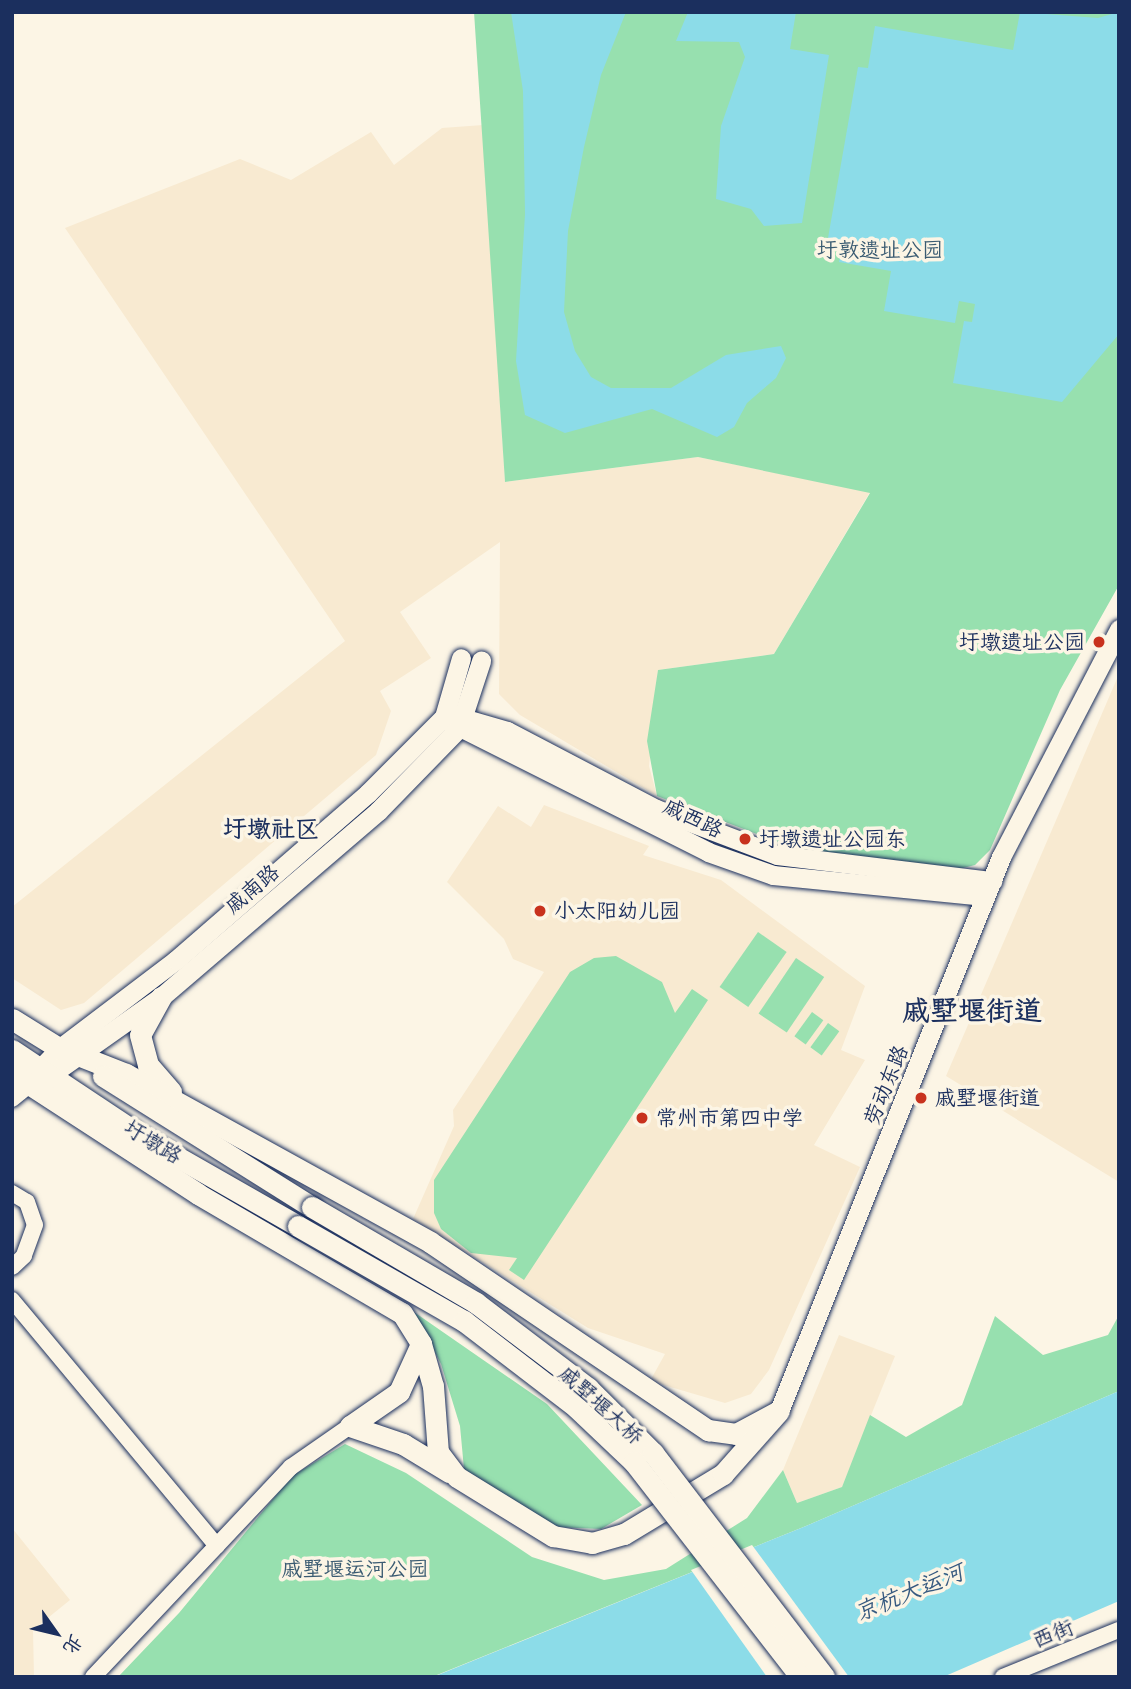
<!DOCTYPE html>
<meta charset="utf-8">
<style>
body{margin:0}
#map{position:relative;width:1131px;height:1689px;overflow:hidden;background:#fcf5e5;font-family:Delius,"LXGW WenKai TC",sans-serif}
div>[style]{position:absolute}
.built>*{inset:0;background:#f8ead1}
.green>*{inset:0;background:#97e0af;transform-origin:0 0}
.water>*{inset:0;background:#8cdce8}
.pier>*{inset:0;background:#fcf5e5}
.roads{filter:drop-shadow(0 0 2px #1b2f5e) drop-shadow(0 0 2px #1b2f5e)}
.minor>*{height:16px;margin:-8px;padding:0 8px;transform-origin:8px;border-radius:8px;background:#fcf5e5}
.tertiary>*{height:19px;margin:-9.5px;padding:0 9.5px;transform-origin:9.5px;border-radius:9.5px;background:#fcf5e5}
.secondary>*{height:21px;margin:-10.5px;padding:0 10.5px;transform-origin:10.5px;border-radius:10.5px;background:#fcf5e5}
.bridges{filter:drop-shadow(0 0 2px #1b2f5e) drop-shadow(0 0 2px #1b2f5e)}
.secondary-bridge>*{height:21px;margin:-10.5px;padding:0 10.5px;transform-origin:10.5px;border-radius:10.5px;background:#fcf5e5}
.dots>*{width:19px;height:19px;translate:-50% -50%;box-sizing:border-box;border:4px solid #fcf5e5;border-radius:50%}
span{translate:-50% -50%;white-space:nowrap;text-align:center;line-height:1.15;-webkit-text-stroke:7px #fcf5e5;paint-order:stroke}
.park-label{font-size:21px;color:#3a5b72}
.poi-label{font-size:21px;color:#1b2f5e}
.right{translate:-100% -50%;text-align:right}
.left{translate:0 -50%;text-align:left}
.street-label{font-size:21px;color:#1b2f5e}
.water-label{font-size:23px;color:#375a80;font-style:italic}
.quarter-label{font-size:24px;color:#1b2f5e;font-weight:700}
.district-label{font-size:28px;color:#1b2f5e;font-weight:700}
.frame{position:absolute;inset:0;border:14px solid #1b2f5e;pointer-events:none}
.north{position:absolute;left:21px;top:1598px;width:70px;height:70px;-webkit-text-stroke:5px #fcf5e5;paint-order:stroke;rotate:124deg;font-size:19px;font-weight:700;line-height:28px;text-align:center;color:#1b2f5e}
.north::after{content:'';display:block;margin:auto;width:24px;height:32px;background:#1b2f5e;clip-path:polygon(50% 0,100% 100%,50% 72%,0 100%)}
</style>
<div id="map">
<div class="built">
<i style="clip-path:polygon(483px 125px,505px 482px,698px 457px,870px 492px,774px 654px,658px 670px,649px 766px,657px 796px,520px 715px,499px 694px,500px 542px,400px 612px,431px 658px,380px 691px,391px 711px,376px 755px,84px 1003px,61px 1010px,12px 978px,12px 907px,345px 641px,65px 228px,240px 159px,291px 180px,371px 132px,394px 165px,442px 128px)"></i>
<i style="clip-path:polygon(1119px 674px,1119px 1182px,946px 1076px)"></i>
<i style="clip-path:polygon(544px 805px,649px 846px,643px 855px,721px 880px,865px 986px,841px 1050px,865px 1060px,814px 1145px,860px 1167px,769px 1370px,751px 1394px,725px 1403px,650px 1381px,665px 1354px,588px 1328px,413px 1219px,454px 1126px,453px 1110px,544px 972px,513px 959px,504px 939px,447px 882px,498px 806px,531px 827px)"></i>
<i style="clip-path:polygon(839px 1335px,895px 1356px,842px 1487px,797px 1503px,783px 1470px)"></i>
<i style="clip-path:polygon(12px 1528px,70px 1600px,33px 1630px,34px 1677px,12px 1677px)"></i>
</div>
<div class="green">
<i style="clip-path:polygon(474px 12px,1119px 12px,1119px 585px,1060px 690px,990px 850px,975px 865px,955px 870px,799px 850px,657px 796px,647px 741px,658px 670px,774px 654px,870px 493px,698px 457px,505px 482px)"></i>
<i style="left:758px;top:932px;width:35px;height:67px;rotate:35deg"></i>
<i style="clip-path:polygon(616px 956px,662px 982px,675px 1013px,692px 989px,708px 1000px,524px 1280px,509px 1270px,517px 1258px,471px 1253px,441px 1229px,434px 1213px,434px 1180px,570px 972px,594px 958px)"></i>
<i style="left:796px;top:958px;width:34px;height:67px;rotate:34deg"></i>
<i style="left:812px;top:1012px;width:14px;height:30px;rotate:36deg"></i>
<i style="left:828px;top:1023px;width:14px;height:30px;rotate:36deg"></i>
<i style="clip-path:polygon(414px 1312px,547px 1404px,642px 1505px,601px 1529px,554px 1527px,464px 1469px,460px 1426px,441px 1364px)"></i>
<i style="clip-path:polygon(1119px 1315px,1119px 1391px,806px 1526px,432px 1677px,118px 1677px,179px 1613px,292px 1476px,345px 1444px,406px 1473px,532px 1557px,604px 1580px,666px 1569px,747px 1518px,783px 1470px,797px 1503px,842px 1487px,870px 1415px,906px 1437px,962px 1405px,995px 1316px,1043px 1355px,1108px 1335px)"></i>
</div>
<div class="water">
<i style="clip-path:polygon(511px 12px,626px 12px,601px 75px,584px 147px,568px 231px,564px 312px,575px 351px,591px 377px,611px 388px,671px 388px,726px 355px,781px 346px,786px 358px,776px 378px,747px 403px,734px 427px,717px 437px,652px 409px,565px 433px,525px 415px,516px 361px,525px 214px,523px 91px)"></i>
<i style="clip-path:polygon(688px 12px,796px 12px,790px 49px,829px 55px,802px 223px,764px 226px,751px 209px,716px 199px,721px 126px,745px 57px,739px 42px,676px 41px)"></i>
<i style="clip-path:polygon(1020px 12px,1098px 18px,1119px 12px,1119px 334px,1062px 402px,953px 383px,964px 321px,972px 322px,975px 304px,959px 301px,955px 323px,884px 311px,891px 271px,839px 262px,843px 241px,828px 238px,858px 67px,868px 68px,875px 26px,1013px 50px)"></i>
<i style="clip-path:polygon(1119px 1391px,1119px 1601px,943px 1677px,433px 1677px,806px 1526px)"></i>
</div>
<div class="pier">
<i style="clip-path:polygon(752px 1545px,849px 1677px,767px 1677px,691px 1570px)"></i>
</div>
<div class="roads">
<div class="minor">
<i style="left:12px;top:1099px;width:19px;rotate:-39deg"></i>
<i style="left:12px;top:1193px;width:17px;rotate:31deg"></i>
<i style="left:27px;top:1202px;width:24px;rotate:71deg"></i>
<i style="left:35px;top:1225px;width:33px;rotate:110deg"></i>
<i style="left:24px;top:1256px;width:16px;rotate:137deg"></i>
<i style="left:12px;top:1300px;width:320px;rotate:50.2deg"></i>
<i style="left:93px;top:1677px;width:289px;rotate:-46.7deg"></i>
<i style="left:291px;top:1467px;width:72px;rotate:-34.8deg"></i>
<i style="left:1003px;top:1677px;width:125px;rotate:-22.1deg"></i>
</div>
<div class="tertiary">
<i style="left:455px;top:716px;width:54px;rotate:16.1deg"></i>
<i style="left:507px;top:731px;width:168px;rotate:27.6deg"></i>
<i style="left:656px;top:809px;width:129px;rotate:20.8deg"></i>
<i style="left:777px;top:855px;width:217px;rotate:6.9deg"></i>
<i style="left:450px;top:722px;width:289px;rotate:26.7deg"></i>
<i style="left:708px;top:852px;width:69px;rotate:19.5deg"></i>
<i style="left:773px;top:875px;width:213px;rotate:5.7deg"></i>
<i style="left:31px;top:1078px;width:42px;rotate:-46deg"></i>
<i style="left:60px;top:1048px;width:146px;rotate:-37.2deg"></i>
<i style="left:176px;top:960px;width:254px;rotate:-41deg"></i>
<i style="left:368px;top:793px;width:107px;rotate:-45deg"></i>
<i style="left:444px;top:717px;width:61px;rotate:-73.9deg"></i>
<i style="left:39px;top:1083px;width:149px;rotate:-35.2deg"></i>
<i style="left:161px;top:997px;width:286px;rotate:-40.6deg"></i>
<i style="left:378px;top:811px;width:116px;rotate:-45.7deg"></i>
<i style="left:459px;top:728px;width:71px;rotate:-71.8deg"></i>
<i style="left:779px;top:1411px;width:597px;rotate:-68.16deg"></i>
<i style="left:1001px;top:857px;width:257px;rotate:-62.6deg"></i>
</div>
<div class="secondary">
<i style="left:161px;top:997px;width:43px;rotate:118.9deg"></i>
<i style="left:140px;top:1035px;width:31px;rotate:75deg"></i>
<i style="left:148px;top:1065px;width:35px;rotate:49deg"></i>
<i style="left:12px;top:1019px;width:68px;rotate:31.8deg"></i>
<i style="left:60px;top:1048px;width:71px;rotate:21.5deg"></i>
<i style="left:126px;top:1074px;width:347px;rotate:28.9deg"></i>
<i style="left:430px;top:1242px;width:336px;rotate:34.1deg"></i>
<i style="left:708px;top:1430px;width:28px;rotate:8deg"></i>
<i style="left:736px;top:1434px;width:47px;rotate:-28.2deg"></i>
<i style="left:12px;top:1050px;width:161px;rotate:33.6deg"></i>
<i style="left:146px;top:1139px;width:175px;rotate:29.8deg"></i>
<i style="left:12px;top:1073px;width:222px;rotate:33deg"></i>
<i style="left:198px;top:1194px;width:236px;rotate:30.3deg"></i>
<i style="left:402px;top:1313px;width:36px;rotate:58deg"></i>
<i style="left:421px;top:1344px;width:44px;rotate:74.1deg"></i>
<i style="left:433px;top:1386px;width:66px;rotate:85.7deg"></i>
<i style="left:438px;top:1452px;width:31px;rotate:53deg"></i>
<i style="left:457px;top:1477px;width:113px;rotate:31.6deg"></i>
<i style="left:553px;top:1536px;width:40px;rotate:10deg"></i>
<i style="left:592px;top:1543px;width:33px;rotate:-16deg"></i>
<i style="left:624px;top:1534px;width:116px;rotate:-31.2deg"></i>
<i style="left:723px;top:1474px;width:84px;rotate:-48.4deg"></i>
<i style="left:103px;top:1076px;width:247px;rotate:32.1deg"></i>
<i style="left:350px;top:1426px;width:56px;rotate:18.8deg"></i>
<i style="left:403px;top:1444px;width:54px;rotate:31.3deg"></i>
<i style="left:350px;top:1426px;width:60px;rotate:-34.8deg"></i>
<i style="left:399px;top:1392px;width:53px;rotate:-65.4deg"></i>
</div>
</div>
<div class="bridges">
<div class="secondary-bridge">
<i style="left:312px;top:1207px;width:190px;rotate:30.3deg"></i>
<i style="left:476px;top:1303px;width:141px;rotate:37.2deg"></i>
<i style="left:588px;top:1388px;width:92px;rotate:45deg"></i>
<i style="left:653px;top:1453px;width:282px;rotate:52.6deg"></i>
<i style="left:298px;top:1226px;width:191px;rotate:29.8deg"></i>
<i style="left:464px;top:1321px;width:141px;rotate:37.5deg"></i>
<i style="left:576px;top:1407px;width:80px;rotate:43.5deg"></i>
<i style="left:634px;top:1462px;width:272px;rotate:52.2deg"></i>
</div>
</div>
<div class="dots">
<i style="left:1099px;top:642px;background:#c8321e"></i>
<i style="left:745px;top:839px;background:#c8321e"></i>
<i style="left:540px;top:911px;background:#c8321e"></i>
<i style="left:921px;top:1098px;background:#c8321e"></i>
<i style="left:642px;top:1118px;background:#c8321e"></i>
</div>
<div class="park-label">
<span style="left:880px;top:250px">圩敦遗址公园</span>
<span style="left:355px;top:1569px">戚墅堰运河公园</span>
</div>
<div class="poi-label">
<span class="right" style="left:1085px;top:642px">圩墩遗址公园</span>
<span class="left" style="left:759px;top:839px">圩墩遗址公园东</span>
<span class="left" style="left:554px;top:911px">小太阳幼儿园</span>
<span class="left" style="left:935px;top:1098px">戚墅堰街道</span>
<span class="left" style="left:656px;top:1118px">常州市第四中学</span>
</div>
<div class="street-label">
<span style="left:693px;top:818px;rotate:26deg">戚西路</span>
<span style="left:252px;top:889px;rotate:-40deg">戚南路</span>
<span style="left:886px;top:1085px;rotate:-68deg">劳动东路</span>
<span style="left:153px;top:1142px;rotate:31deg">圩墩路</span>
<span style="left:601px;top:1405px;rotate:42deg">戚墅堰大桥</span>
<span style="left:1053px;top:1634px;rotate:-22deg">西街</span>
</div>
<div class="water-label">
<span style="left:909px;top:1592px;rotate:-22deg">京杭大运河</span>
</div>
<div class="quarter-label">
<span style="left:271px;top:829px">圩墩社区</span>
</div>
<div class="district-label">
<span style="left:972px;top:1010px">戚墅堰街道</span>
</div>
<div class="frame"></div>
<div class="north">北</div>
</div>
